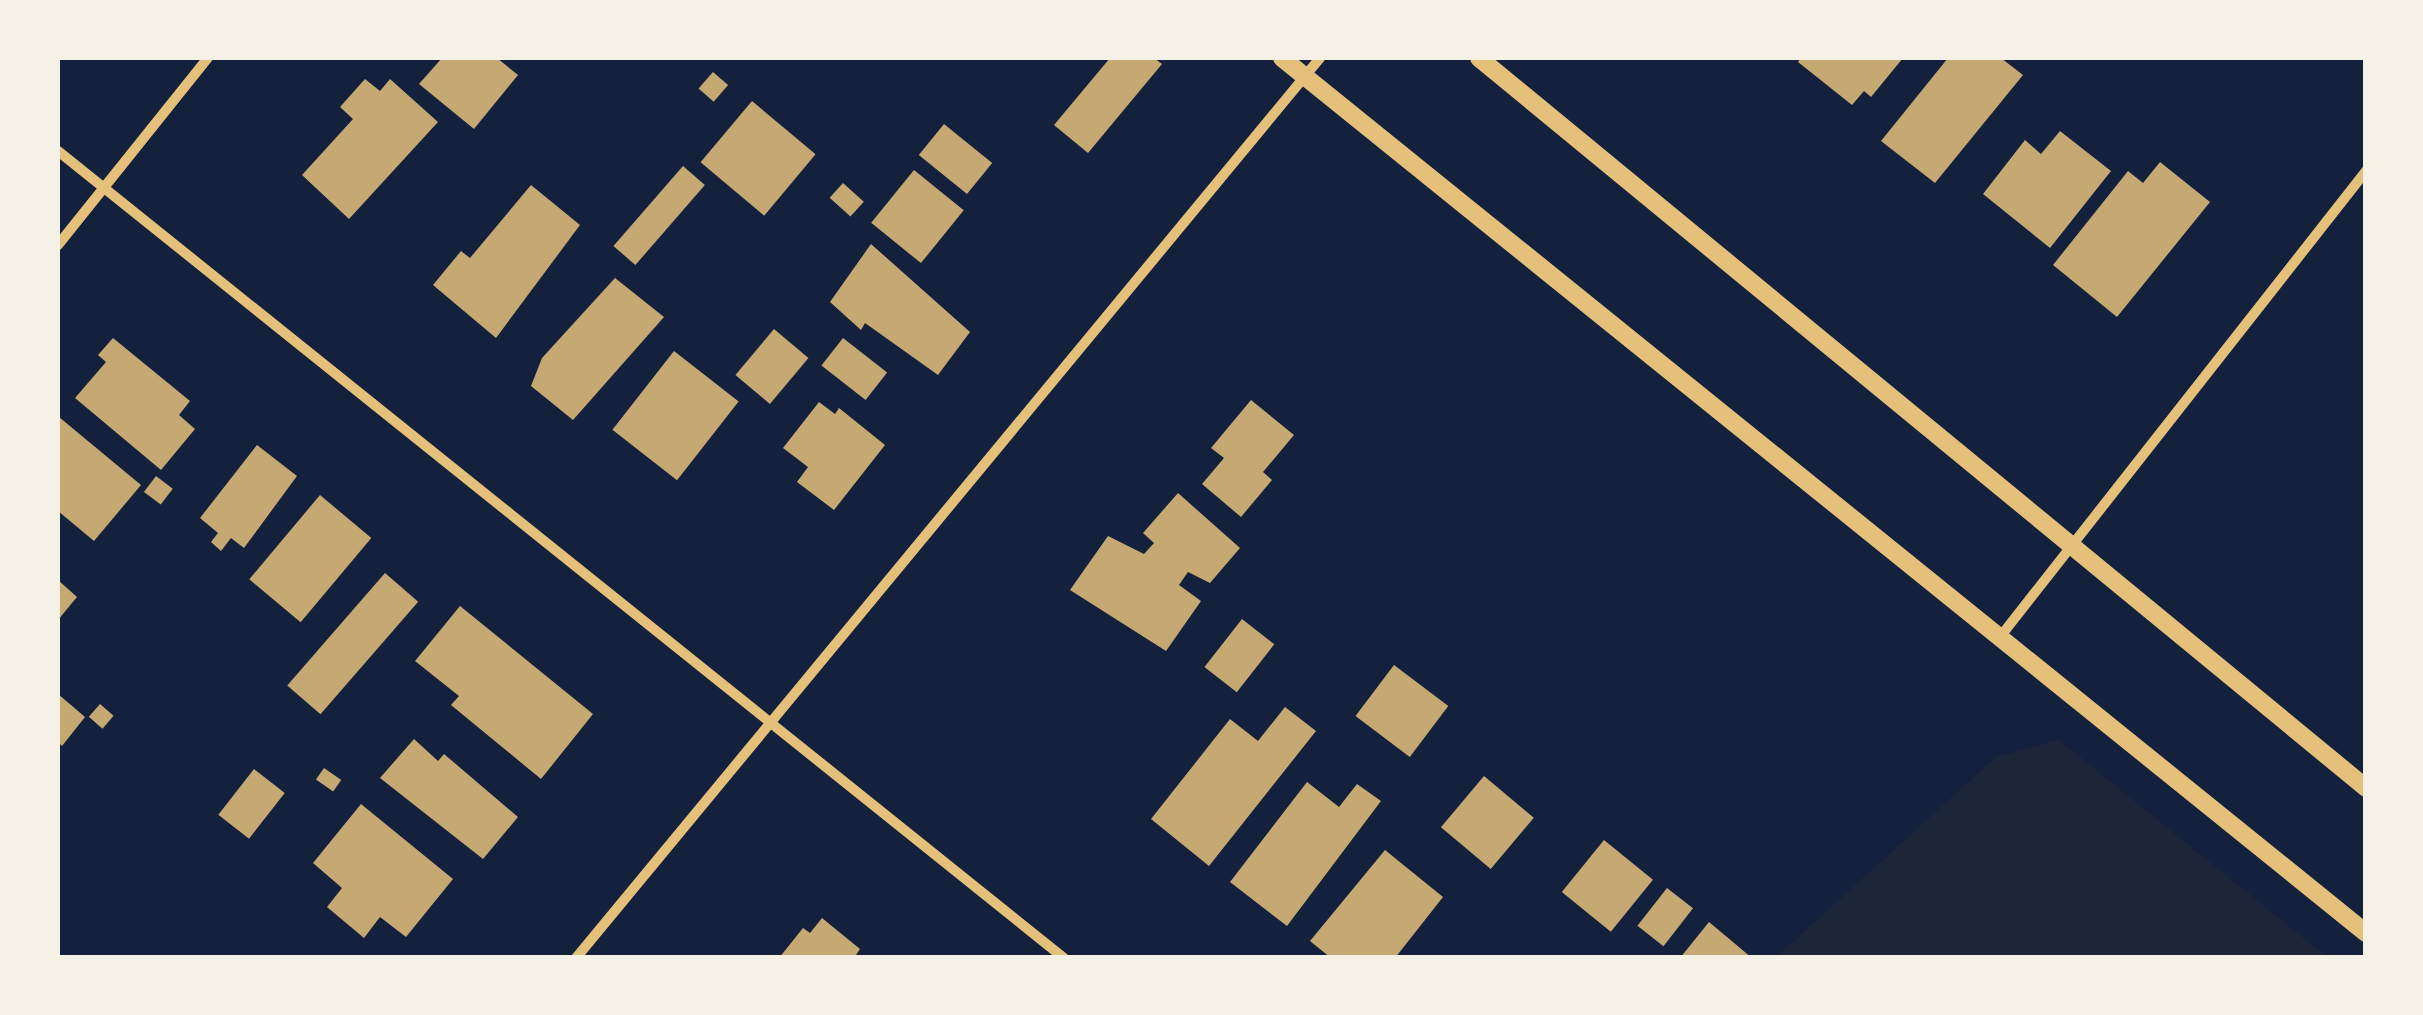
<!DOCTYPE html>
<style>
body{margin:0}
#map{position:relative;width:2423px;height:1015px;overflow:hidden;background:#14213d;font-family:Mulish,sans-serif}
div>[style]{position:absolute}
.green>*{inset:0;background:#1d2539}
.building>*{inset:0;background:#c6a872;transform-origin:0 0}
.minor>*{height:10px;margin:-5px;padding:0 5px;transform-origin:5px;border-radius:5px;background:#e5c07b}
.tertiary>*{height:18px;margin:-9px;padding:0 9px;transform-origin:9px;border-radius:9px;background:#e5c07b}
span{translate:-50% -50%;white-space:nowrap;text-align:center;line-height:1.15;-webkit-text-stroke:9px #f6f1e7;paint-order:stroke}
.frame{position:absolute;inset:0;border:60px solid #f6f1e7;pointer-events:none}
</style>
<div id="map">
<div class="green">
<i style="clip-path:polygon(2059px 740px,2327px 957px,1776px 957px,1996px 757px)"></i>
</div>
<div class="building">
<i style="clip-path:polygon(442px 58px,497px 58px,518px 75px,474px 129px,419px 84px)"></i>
<i style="clip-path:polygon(1110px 58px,1154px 58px,1162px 64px,1088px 153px,1054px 125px)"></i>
<i style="clip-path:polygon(1801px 58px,1903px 58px,1871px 97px,1864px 91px,1852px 105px,1798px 62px)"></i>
<i style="clip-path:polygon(1948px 58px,2001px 58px,2023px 75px,1935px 183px,1881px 141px)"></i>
<i style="left:713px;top:72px;width:20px;height:22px;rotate:41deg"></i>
<i style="clip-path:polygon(365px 79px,380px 91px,390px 79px,438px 122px,349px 219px,302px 175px,353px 119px,340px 107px)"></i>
<i style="left:752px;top:101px;width:83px;height:80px;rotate:40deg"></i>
<i style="left:944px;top:124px;width:62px;height:40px;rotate:39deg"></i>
<i style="clip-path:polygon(2060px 131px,2111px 171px,2050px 248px,1983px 194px,2025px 140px,2041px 154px)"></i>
<i style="clip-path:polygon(2160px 162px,2210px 202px,2117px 317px,2053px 265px,2128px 171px,2143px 183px)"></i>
<i style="left:683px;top:166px;width:29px;height:106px;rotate:41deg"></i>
<i style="left:914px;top:170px;width:64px;height:68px;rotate:39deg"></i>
<i style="left:843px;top:183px;width:28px;height:20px;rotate:42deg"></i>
<i style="clip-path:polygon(531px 185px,580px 225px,496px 338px,433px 285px,461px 251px,470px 258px)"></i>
<i style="clip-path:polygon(871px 244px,970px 332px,938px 375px,865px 323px,861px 330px,830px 302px)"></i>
<i style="clip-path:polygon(615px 278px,664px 317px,573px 420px,531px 386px,542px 358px)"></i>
<i style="left:774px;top:329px;width:45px;height:60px;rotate:40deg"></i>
<i style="clip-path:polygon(113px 338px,190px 401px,179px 415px,195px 429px,161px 470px,75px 398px,106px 362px,98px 355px)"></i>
<i style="left:843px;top:338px;width:56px;height:35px;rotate:38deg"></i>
<i style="left:674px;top:351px;width:82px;height:100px;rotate:38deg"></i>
<i style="clip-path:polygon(1251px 400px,1294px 435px,1263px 472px,1272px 480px,1241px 517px,1202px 484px,1224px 458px,1211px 448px)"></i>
<i style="clip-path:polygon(819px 402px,835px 414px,839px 408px,885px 445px,834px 510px,797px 482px,808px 467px,783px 448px)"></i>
<i style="clip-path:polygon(59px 417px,141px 485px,94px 541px,58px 511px)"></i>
<i style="clip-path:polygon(257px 445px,297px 476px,244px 548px,231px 538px,221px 551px,211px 542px,218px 533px,200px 518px)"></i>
<i style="left:156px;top:476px;width:21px;height:20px;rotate:37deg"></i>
<i style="clip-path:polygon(1178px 493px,1240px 548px,1210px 583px,1188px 572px,1179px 585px,1201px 601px,1166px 651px,1070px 590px,1108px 536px,1144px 554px,1154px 543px,1143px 533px)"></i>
<i style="left:320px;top:495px;width:67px;height:110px;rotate:40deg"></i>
<i style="left:385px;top:573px;width:44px;height:149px;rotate:41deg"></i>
<i style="clip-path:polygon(58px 580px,77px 597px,58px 620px)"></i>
<i style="clip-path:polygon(460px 606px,593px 714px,541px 779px,451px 705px,459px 696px,415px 661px)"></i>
<i style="left:1242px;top:619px;width:41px;height:61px;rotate:38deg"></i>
<i style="left:1394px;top:665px;width:68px;height:64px;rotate:37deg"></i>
<i style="clip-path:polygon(58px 694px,85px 717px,62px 746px,58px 742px)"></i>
<i style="left:100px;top:704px;width:18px;height:17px;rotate:41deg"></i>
<i style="clip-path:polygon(1285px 707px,1316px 731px,1209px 866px,1151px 819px,1230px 719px,1258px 741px)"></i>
<i style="clip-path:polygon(414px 739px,438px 761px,444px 754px,518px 817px,483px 859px,380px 778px)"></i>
<i style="left:324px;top:768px;width:21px;height:14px;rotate:35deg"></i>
<i style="left:254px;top:769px;width:39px;height:58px;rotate:38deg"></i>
<i style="left:1484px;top:776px;width:65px;height:67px;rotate:40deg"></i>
<i style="clip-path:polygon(1307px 782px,1339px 807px,1357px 784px,1381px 801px,1287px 926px,1230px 882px)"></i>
<i style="clip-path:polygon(361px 804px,453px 879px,406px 937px,380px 917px,364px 938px,327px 907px,342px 888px,313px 863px)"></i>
<i style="left:1604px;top:840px;width:63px;height:67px;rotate:39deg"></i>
<i style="clip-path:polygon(1385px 850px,1443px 897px,1395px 958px,1331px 958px,1310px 941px)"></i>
<i style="left:1667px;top:888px;width:33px;height:48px;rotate:38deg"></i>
<i style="clip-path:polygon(822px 918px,860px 949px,854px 958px,779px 958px,803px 928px,810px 933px)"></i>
<i style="clip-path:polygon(1709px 922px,1752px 958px,1680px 958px)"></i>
</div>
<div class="minor">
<i style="left:58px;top:151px;width:1290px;rotate:38.74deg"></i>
<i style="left:58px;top:245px;width:240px;rotate:-51.3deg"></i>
<i style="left:2000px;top:637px;width:593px;rotate:-51.85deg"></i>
<i style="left:576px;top:958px;width:1168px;rotate:-50.42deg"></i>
</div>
<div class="tertiary">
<i style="left:1282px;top:58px;width:1393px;rotate:38.91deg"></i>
<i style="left:1479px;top:58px;width:1149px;rotate:39.45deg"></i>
</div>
<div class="frame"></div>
</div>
